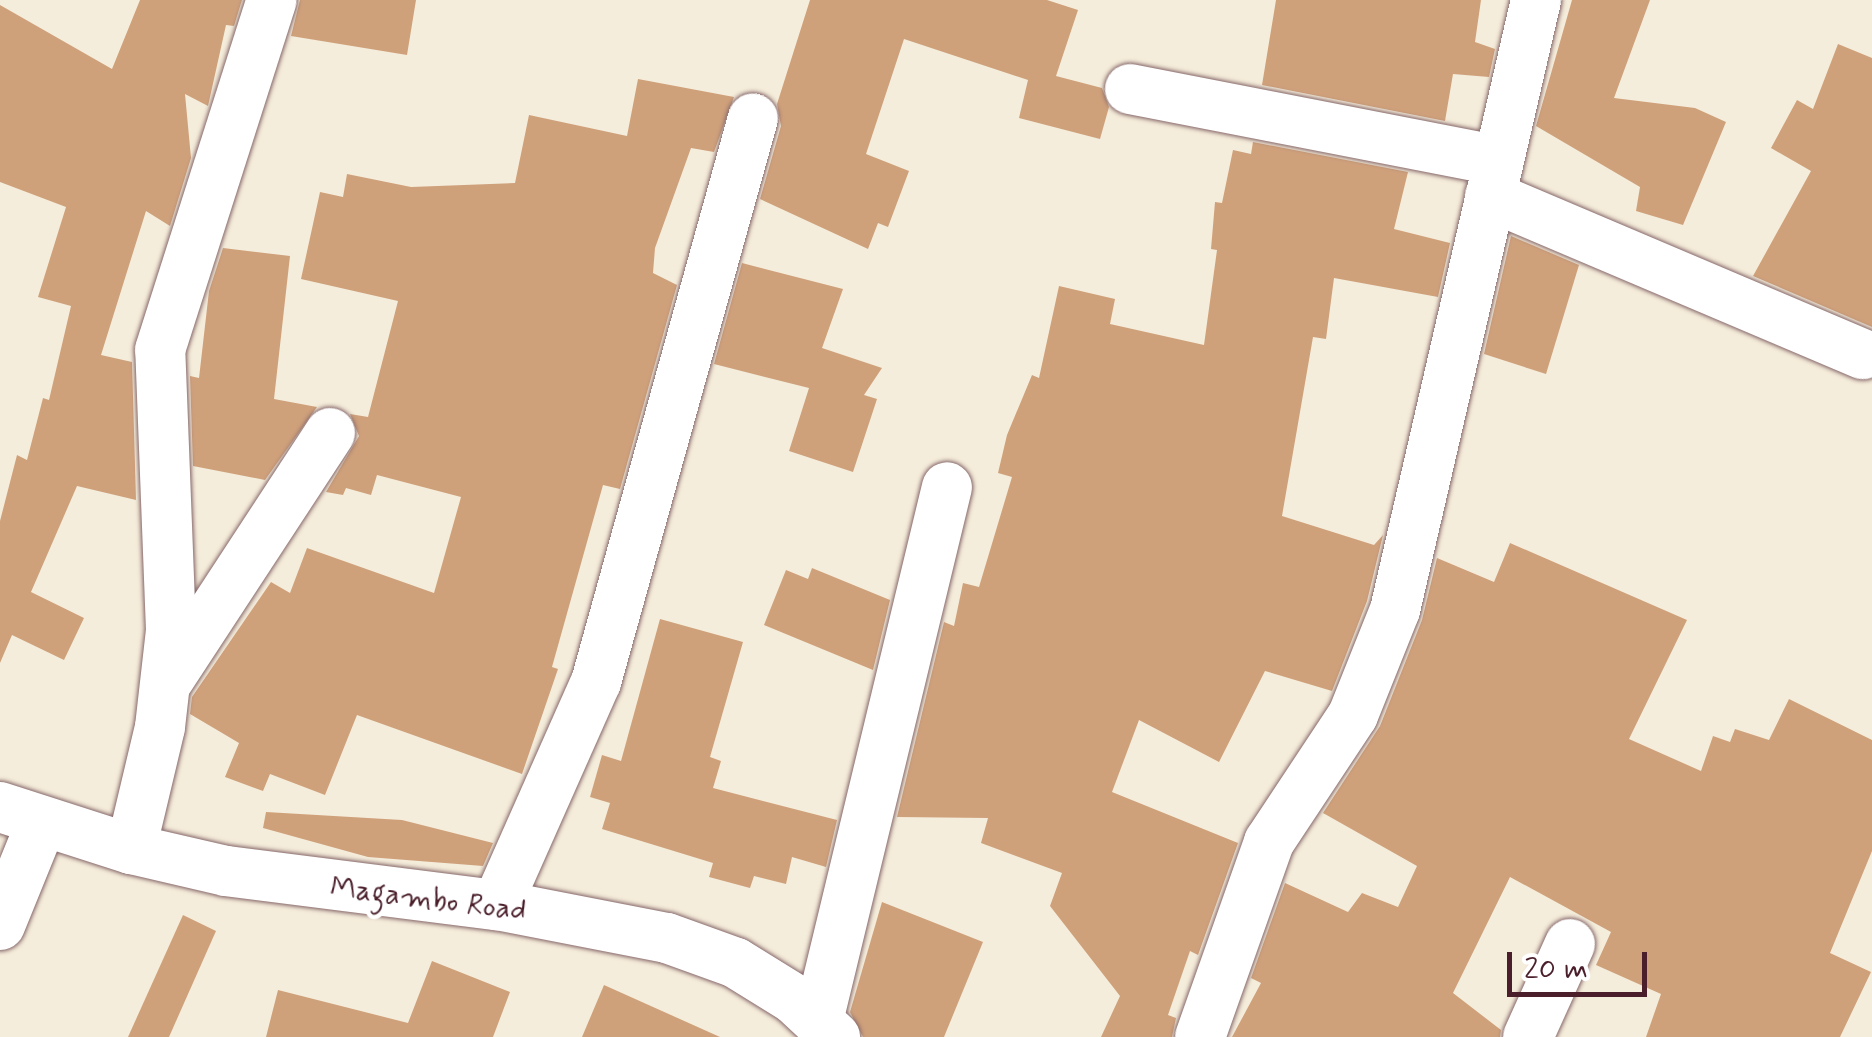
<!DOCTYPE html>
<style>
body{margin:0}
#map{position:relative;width:1872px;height:1037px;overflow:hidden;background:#f5eddb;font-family:Mynerve,sans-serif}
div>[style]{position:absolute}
.building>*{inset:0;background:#cfa17b}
.roads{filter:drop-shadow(0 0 2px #866769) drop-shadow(0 0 2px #866769)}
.minor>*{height:50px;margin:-25px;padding:0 25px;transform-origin:25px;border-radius:25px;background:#fff}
span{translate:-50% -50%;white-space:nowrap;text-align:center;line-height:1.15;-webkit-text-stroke:9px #fff;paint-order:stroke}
.street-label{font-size:30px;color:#4a1f2b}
.scale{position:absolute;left:1507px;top:952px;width:140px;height:45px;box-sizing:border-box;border:5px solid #4a1f2b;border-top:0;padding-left:12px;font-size:30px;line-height:35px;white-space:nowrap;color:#4a1f2b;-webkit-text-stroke:8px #fff;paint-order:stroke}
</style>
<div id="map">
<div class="building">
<i style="clip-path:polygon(140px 0,242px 0,234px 26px,226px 25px,208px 106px,185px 94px,191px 158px,170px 226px,146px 211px,101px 355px,132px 362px,136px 500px,77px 486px,31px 592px,84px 618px,64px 660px,12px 635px,0 663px,0 521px,17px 455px,27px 460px,43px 398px,49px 400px,71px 306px,38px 297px,66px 207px,0 182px,0 5px,112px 69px)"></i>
<i style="clip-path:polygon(300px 0,416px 0,407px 55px,291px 36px)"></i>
<i style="clip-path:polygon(810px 0,1047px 0,1078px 10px,1056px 76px,1102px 88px,1109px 107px,1100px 139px,1019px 118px,1028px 80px,904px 39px,866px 154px,909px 171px,888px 227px,878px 223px,868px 249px,760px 199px,781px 126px,777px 104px)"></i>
<i style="clip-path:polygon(1276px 0,1481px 0,1475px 42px,1495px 49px,1489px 77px,1453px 74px,1445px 121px,1262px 85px)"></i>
<i style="clip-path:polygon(1572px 0,1650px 0,1614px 98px,1695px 108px,1726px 122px,1683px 225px,1636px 211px,1640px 187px,1536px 126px)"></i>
<i style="clip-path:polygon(1838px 44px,1872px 58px,1872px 327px,1753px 276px,1811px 171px,1771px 148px,1797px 100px,1813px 109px)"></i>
<i style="clip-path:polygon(638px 79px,734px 97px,714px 152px,691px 148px,655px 248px,653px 273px,677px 285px,620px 489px,603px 485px,552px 667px,558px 669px,522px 774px,357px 715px,325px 795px,270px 774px,263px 791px,225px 777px,239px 743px,190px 714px,192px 697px,271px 582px,290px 593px,307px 548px,434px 593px,461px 497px,377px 475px,371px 495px,346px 488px,343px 495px,326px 492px,359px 436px,350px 414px,368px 417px,398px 301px,301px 279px,320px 192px,343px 197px,347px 174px,411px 187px,515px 183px,529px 115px,627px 136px)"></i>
<i style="clip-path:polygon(1253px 142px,1408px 172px,1394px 229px,1450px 243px,1438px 297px,1334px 278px,1326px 339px,1313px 337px,1282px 516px,1374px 545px,1383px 535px,1367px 601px,1332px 691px,1265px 671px,1219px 762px,1139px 720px,1112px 792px,1238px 843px,1198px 955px,1190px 951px,1168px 1015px,1176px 1018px,1172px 1037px,1101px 1037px,1120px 996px,1050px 906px,1062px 873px,981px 843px,988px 818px,897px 817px,944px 622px,954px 626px,963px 583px,979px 587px,1012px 477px,998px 473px,1007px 435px,1032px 375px,1039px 378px,1059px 286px,1115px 299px,1110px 324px,1204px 345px,1217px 250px,1211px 249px,1215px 202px,1222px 203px,1233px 150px,1251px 154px)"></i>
<i style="clip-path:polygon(1511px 236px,1579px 265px,1546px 374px,1484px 354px)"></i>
<i style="clip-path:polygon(223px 248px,290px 256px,274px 399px,317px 407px,265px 480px,193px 466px,190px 376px,199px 378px,209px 291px)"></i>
<i style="clip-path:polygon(742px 263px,843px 289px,822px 348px,882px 368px,864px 395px,877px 399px,853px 472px,789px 451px,809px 388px,714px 364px)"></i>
<i style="clip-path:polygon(1510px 543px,1687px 620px,1629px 739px,1701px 771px,1713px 736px,1730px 742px,1735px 729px,1769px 740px,1789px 699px,1872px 740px,1872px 851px,1830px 953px,1871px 972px,1840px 1037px,1646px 1037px,1661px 994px,1596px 965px,1611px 932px,1510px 877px,1453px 993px,1501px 1030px,1500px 1037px,1232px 1037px,1261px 983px,1251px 978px,1285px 883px,1348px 912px,1362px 893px,1398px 907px,1417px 866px,1323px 813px,1380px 726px,1422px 620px,1437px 558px,1494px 582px)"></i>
<i style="clip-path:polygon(812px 568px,890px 600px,873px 670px,764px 625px,786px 570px,808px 579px)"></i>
<i style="clip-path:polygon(660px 619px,743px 642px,710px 757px,721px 761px,713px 788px,837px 820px,826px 867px,792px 857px,786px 884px,754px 876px,750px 888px,709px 877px,713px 863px,602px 829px,610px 803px,590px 797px,602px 755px,621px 761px)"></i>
<i style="clip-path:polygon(266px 812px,402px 820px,493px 843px,483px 866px,368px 857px,263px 828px)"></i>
<i style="clip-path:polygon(882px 902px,983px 942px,944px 1037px,863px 1037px,850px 1012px)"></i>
<i style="clip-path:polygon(183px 915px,216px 931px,169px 1037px,128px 1037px)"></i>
<i style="clip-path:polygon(432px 961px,510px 992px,493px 1037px,266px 1037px,278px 990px,408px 1023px)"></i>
<i style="clip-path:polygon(604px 985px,720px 1037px,582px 1037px)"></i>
</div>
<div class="roads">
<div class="minor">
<i style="left:1130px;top:89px;width:373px;rotate:11deg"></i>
<i style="left:1490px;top:196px;width:405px;rotate:23deg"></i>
<i style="left:169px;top:679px;width:294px;rotate:-56.8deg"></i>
<i style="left:0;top:807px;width:138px;rotate:17.8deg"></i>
<i style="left:131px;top:849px;width:98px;rotate:13deg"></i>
<i style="left:226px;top:871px;width:273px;rotate:7.2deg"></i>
<i style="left:497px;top:905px;width:173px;rotate:11deg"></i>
<i style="left:667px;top:938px;width:73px;rotate:19.9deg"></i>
<i style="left:736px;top:963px;width:68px;rotate:31.8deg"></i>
<i style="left:794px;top:999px;width:56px;rotate:42.8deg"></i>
<i style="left:131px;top:849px;width:125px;rotate:-76.6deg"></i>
<i style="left:160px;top:727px;width:98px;rotate:-83.5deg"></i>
<i style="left:171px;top:630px;width:280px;rotate:-92.2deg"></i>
<i style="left:160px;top:350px;width:367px;rotate:-72.3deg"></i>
<i style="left:497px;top:905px;width:244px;rotate:-66.1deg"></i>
<i style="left:596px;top:682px;width:585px;rotate:-74.44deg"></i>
<i style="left:0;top:925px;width:109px;rotate:-67.9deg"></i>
<i style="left:818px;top:1021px;width:549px;rotate:-76.42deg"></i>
<i style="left:1200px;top:1037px;width:207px;rotate:-70.5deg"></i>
<i style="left:1269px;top:842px;width:152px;rotate:-56.5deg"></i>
<i style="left:1353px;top:715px;width:113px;rotate:-68.2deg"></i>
<i style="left:1395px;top:610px;width:626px;rotate:-76.98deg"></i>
<i style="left:1528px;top:1037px;width:102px;rotate:-65.7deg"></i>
</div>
</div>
<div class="street-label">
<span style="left:428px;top:900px;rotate:7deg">Magambo Road</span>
</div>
<div class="scale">20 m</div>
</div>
